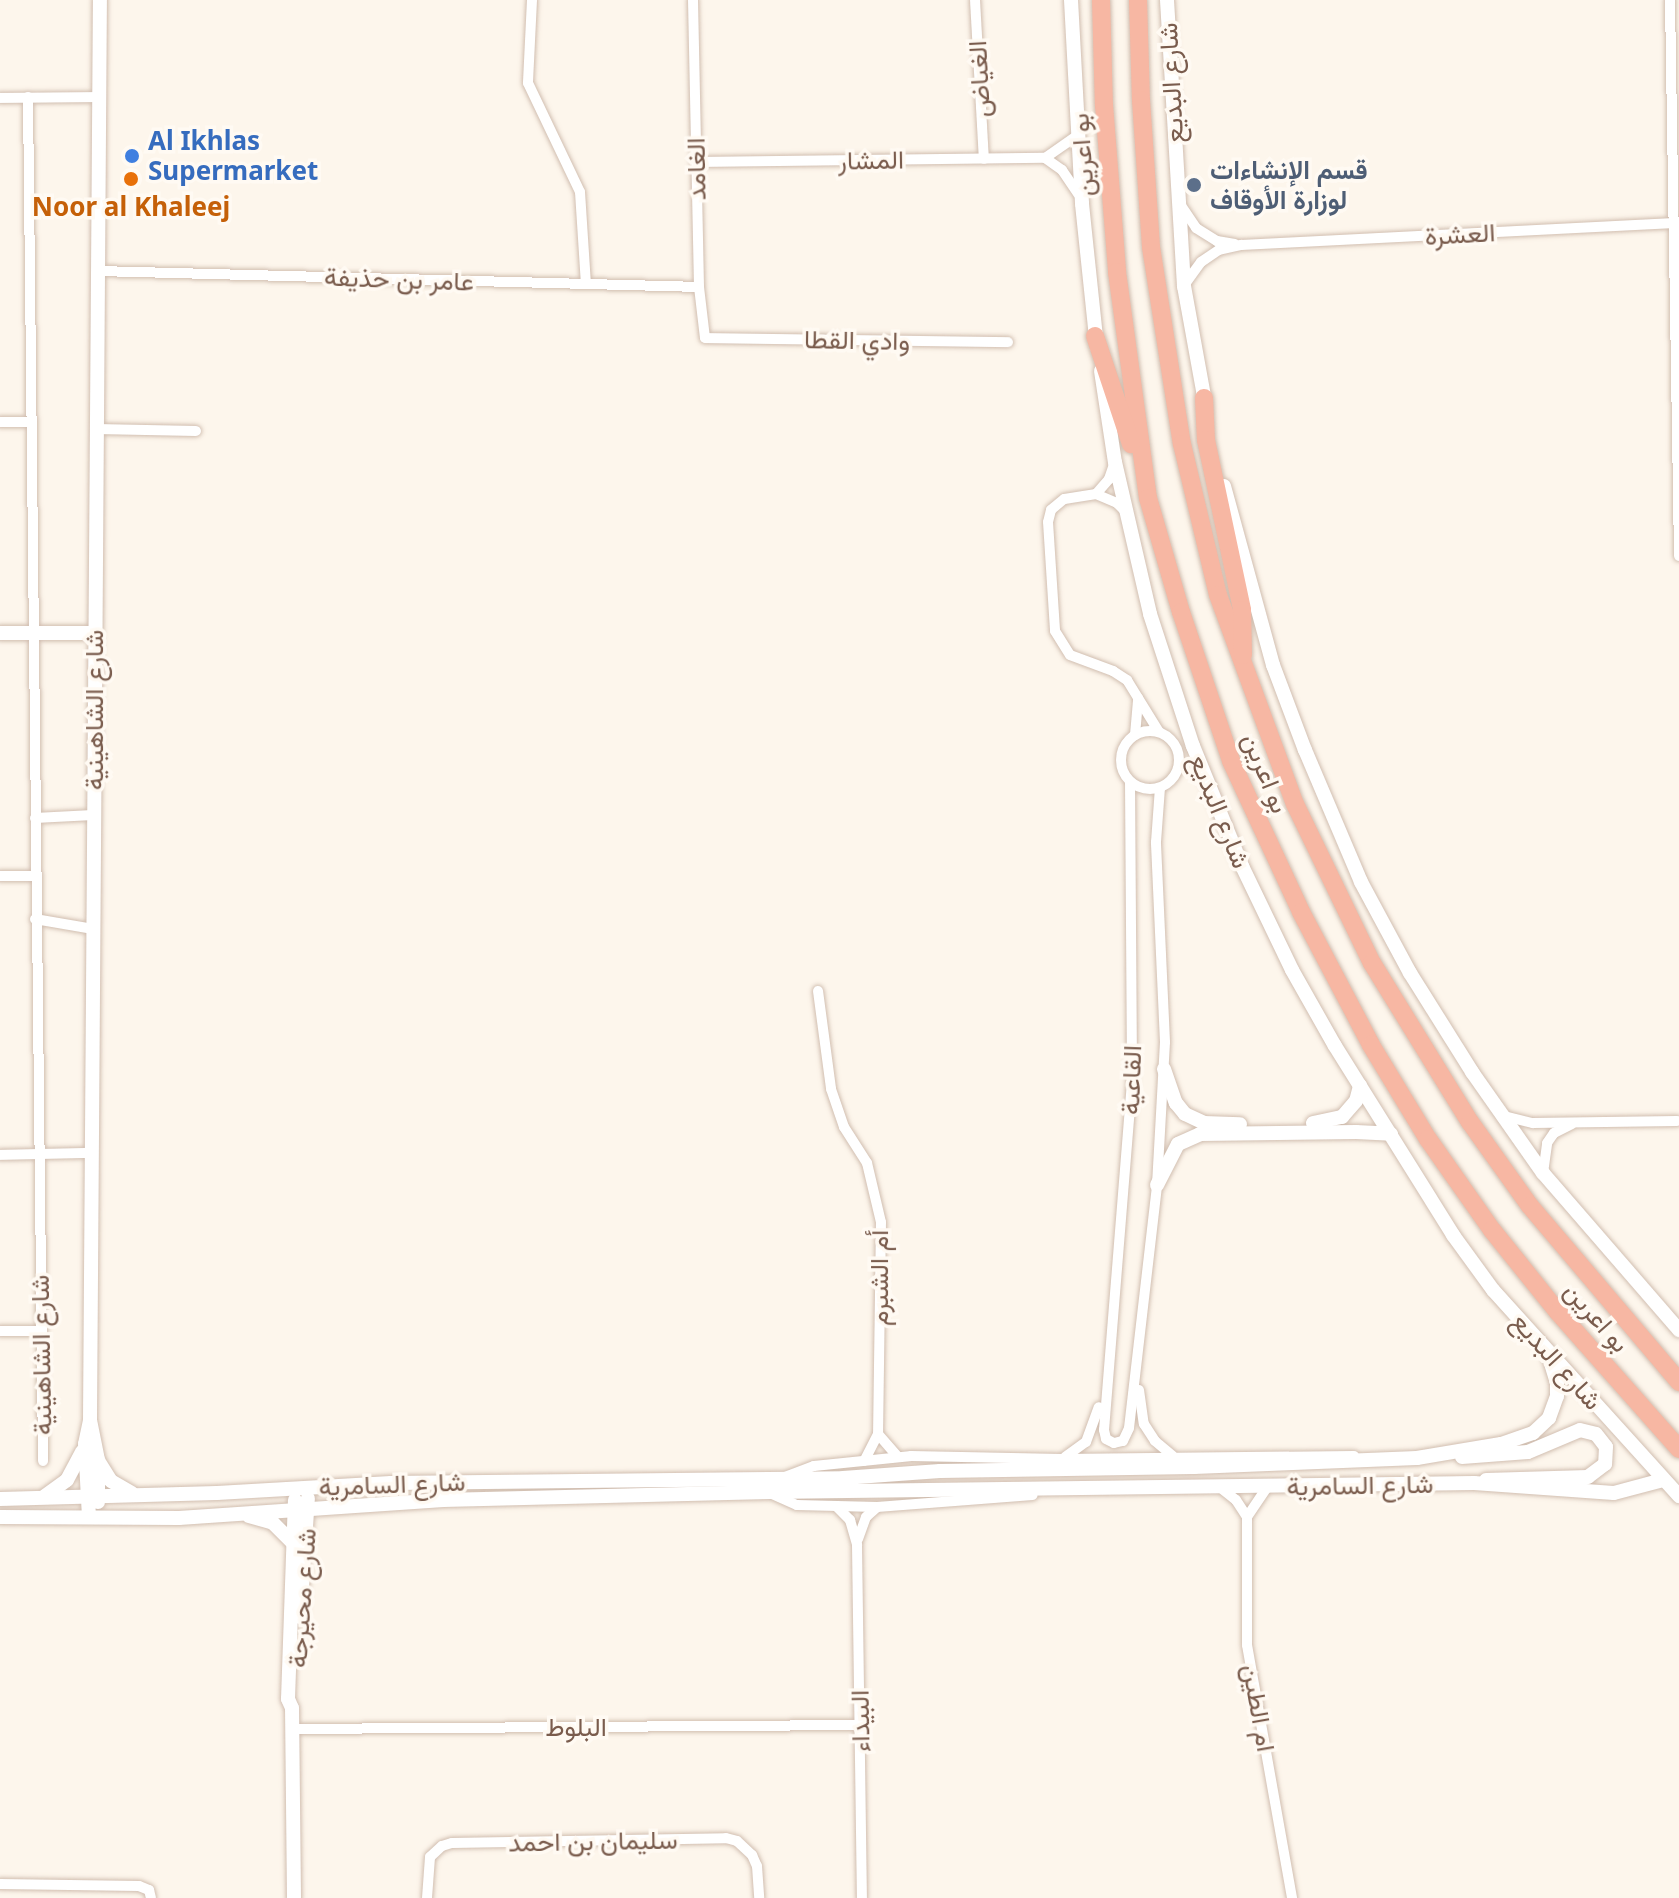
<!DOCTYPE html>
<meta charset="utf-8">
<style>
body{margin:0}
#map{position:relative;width:1679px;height:1898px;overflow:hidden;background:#fdf6ec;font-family:"Noto Sans",Vazirmatn,sans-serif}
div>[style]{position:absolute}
.roads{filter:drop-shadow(0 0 2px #d1beb0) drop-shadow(0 0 2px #d1beb0)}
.street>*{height:10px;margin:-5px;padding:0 5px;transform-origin:5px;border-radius:5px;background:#fff}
.street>.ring{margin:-5px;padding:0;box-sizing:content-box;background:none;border:10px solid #fff;border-radius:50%}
.secondary>*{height:14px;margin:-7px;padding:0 7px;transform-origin:7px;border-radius:7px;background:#fff}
.highway>*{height:18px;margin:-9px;padding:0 9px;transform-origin:9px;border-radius:9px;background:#f7b7a3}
.dots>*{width:22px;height:22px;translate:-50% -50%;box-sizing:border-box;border:4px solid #fffaf3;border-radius:50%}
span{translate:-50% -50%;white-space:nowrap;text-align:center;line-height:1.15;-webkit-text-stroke:7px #fffaf3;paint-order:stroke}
.street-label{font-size:26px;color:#7a5c4d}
.shop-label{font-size:26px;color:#366cbe;font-weight:700}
.left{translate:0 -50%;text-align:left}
.service-label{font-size:26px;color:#4e5e75;font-weight:700}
.food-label{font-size:26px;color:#c56008;font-weight:700}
</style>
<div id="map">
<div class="roads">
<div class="street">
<i style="left:532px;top:0;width:83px;rotate:92.8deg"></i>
<i style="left:528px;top:83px;width:121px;rotate:64.5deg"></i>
<i style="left:580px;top:192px;width:92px;rotate:86.3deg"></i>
<i style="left:693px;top:0;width:287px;rotate:88.8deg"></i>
<i style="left:699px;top:287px;width:51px;rotate:83.3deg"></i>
<i style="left:705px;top:338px;width:303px;rotate:0.8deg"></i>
<i style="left:975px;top:0;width:159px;rotate:86.8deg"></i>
<i style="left:1670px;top:0;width:556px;rotate:89.07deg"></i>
<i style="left:28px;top:97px;width:1364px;rotate:89.37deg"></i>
<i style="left:0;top:98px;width:99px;rotate:-0.6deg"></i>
<i style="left:1045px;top:158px;width:21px;rotate:35deg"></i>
<i style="left:1062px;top:170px;width:29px;rotate:56deg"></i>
<i style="left:696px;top:162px;width:349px;rotate:-0.7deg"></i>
<i style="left:1045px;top:158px;width:40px;rotate:-34.9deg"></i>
<i style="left:1180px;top:204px;width:29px;rotate:56deg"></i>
<i style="left:1196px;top:228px;width:25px;rotate:32deg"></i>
<i style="left:1217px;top:241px;width:18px;rotate:9deg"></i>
<i style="left:98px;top:271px;width:601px;rotate:1.52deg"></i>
<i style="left:1185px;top:284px;width:27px;rotate:-54deg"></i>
<i style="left:1201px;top:262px;width:22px;rotate:-34deg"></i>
<i style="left:1219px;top:250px;width:23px;rotate:-13deg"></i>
<i style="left:1241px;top:245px;width:439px;rotate:-2.9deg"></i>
<i style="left:0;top:422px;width:32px"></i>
<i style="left:96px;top:429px;width:100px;rotate:1.1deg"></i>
<i style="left:1096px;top:494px;width:20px;rotate:-49deg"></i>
<i style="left:1109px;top:479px;width:18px;rotate:-71deg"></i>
<i style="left:1125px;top:511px;width:11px;rotate:-135deg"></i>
<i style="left:1117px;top:503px;width:23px;rotate:-157deg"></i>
<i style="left:1096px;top:494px;width:32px;rotate:171deg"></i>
<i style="left:1064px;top:499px;width:17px;rotate:140deg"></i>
<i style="left:1051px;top:510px;width:12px;rotate:104deg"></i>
<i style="left:1048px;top:522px;width:109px;rotate:86.3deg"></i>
<i style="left:1055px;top:631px;width:28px;rotate:58deg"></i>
<i style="left:1070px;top:655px;width:46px;rotate:20.4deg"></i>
<i style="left:1113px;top:671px;width:17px;rotate:33deg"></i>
<i style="left:1127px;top:680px;width:61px;rotate:58.4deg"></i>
<i class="ring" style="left:1121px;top:731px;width:48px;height:48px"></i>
<i style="left:1135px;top:735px;width:37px;rotate:-85deg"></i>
<i style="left:1130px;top:782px;width:300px;rotate:89.6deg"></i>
<i style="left:1132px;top:1082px;width:349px;rotate:94.6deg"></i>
<i style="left:1104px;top:1430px;width:9px;rotate:77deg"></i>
<i style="left:1106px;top:1439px;width:9px;rotate:27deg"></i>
<i style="left:1114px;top:1443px;width:9px;rotate:-13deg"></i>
<i style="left:1123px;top:1441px;width:14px;rotate:-65deg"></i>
<i style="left:1129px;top:1428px;width:245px;rotate:-83.4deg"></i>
<i style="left:1157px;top:1185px;width:143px;rotate:-86.8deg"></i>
<i style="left:1165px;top:1042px;width:200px;rotate:-92.6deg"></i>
<i style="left:1156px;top:842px;width:54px;rotate:-85.8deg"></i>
<i style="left:35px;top:818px;width:58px;rotate:-3deg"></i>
<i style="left:0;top:876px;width:35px"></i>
<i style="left:35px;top:919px;width:59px;rotate:9.8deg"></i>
<i style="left:818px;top:991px;width:99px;rotate:82.4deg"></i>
<i style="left:831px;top:1089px;width:40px;rotate:71.1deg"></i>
<i style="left:844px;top:1127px;width:43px;rotate:57.4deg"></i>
<i style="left:867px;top:1163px;width:61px;rotate:76.7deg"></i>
<i style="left:881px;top:1222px;width:212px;rotate:90.8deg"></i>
<i style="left:878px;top:1434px;width:30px;rotate:117deg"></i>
<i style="left:1504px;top:1116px;width:30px;rotate:14deg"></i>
<i style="left:1533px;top:1123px;width:144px;rotate:-0.8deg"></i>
<i style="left:0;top:1155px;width:90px;rotate:-1.3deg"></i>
<i style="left:1543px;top:1173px;width:30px;rotate:-82deg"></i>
<i style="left:1547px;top:1143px;width:12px;rotate:-55deg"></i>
<i style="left:1554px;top:1133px;width:20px;rotate:-27deg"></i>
<i style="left:0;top:1331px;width:42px"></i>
<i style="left:1139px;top:1390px;width:34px;rotate:82deg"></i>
<i style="left:1144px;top:1424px;width:20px;rotate:57deg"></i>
<i style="left:1155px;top:1441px;width:23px;rotate:40deg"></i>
<i style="left:878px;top:1434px;width:29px;rotate:49deg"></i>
<i style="left:1065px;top:1457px;width:26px;rotate:-36deg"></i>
<i style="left:1086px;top:1442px;width:37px;rotate:-70deg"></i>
<i style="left:785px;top:1477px;width:31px;rotate:-21deg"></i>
<i style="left:814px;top:1466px;width:98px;rotate:-5.9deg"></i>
<i style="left:911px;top:1456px;width:151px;rotate:1.1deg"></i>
<i style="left:1062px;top:1459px;width:292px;rotate:-0.6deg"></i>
<i style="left:1221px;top:1488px;width:19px;rotate:39deg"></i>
<i style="left:1236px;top:1500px;width:20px;rotate:57deg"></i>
<i style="left:1247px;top:1517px;width:128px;rotate:90deg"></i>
<i style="left:1247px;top:1645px;width:257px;rotate:79.9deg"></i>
<i style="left:772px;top:1494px;width:27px;rotate:24deg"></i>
<i style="left:797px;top:1505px;width:80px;rotate:1.4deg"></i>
<i style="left:877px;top:1507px;width:156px;rotate:-4.4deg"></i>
<i style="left:836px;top:1506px;width:20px;rotate:45deg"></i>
<i style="left:850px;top:1520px;width:26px;rotate:74deg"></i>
<i style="left:857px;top:1545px;width:353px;rotate:89.2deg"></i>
<i style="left:1247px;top:1517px;width:36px;rotate:-56deg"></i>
<i style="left:858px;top:1539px;width:23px;rotate:-70deg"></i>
<i style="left:866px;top:1517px;width:15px;rotate:-42deg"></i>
<i style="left:291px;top:1729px;width:569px;rotate:-0.4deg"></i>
<i style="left:0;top:1884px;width:139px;rotate:0.8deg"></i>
<i style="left:139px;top:1886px;width:11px;rotate:22deg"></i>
<i style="left:149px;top:1890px;width:8px;rotate:76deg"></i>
<i style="left:427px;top:1898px;width:41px;rotate:-85.8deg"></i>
<i style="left:430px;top:1857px;width:16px;rotate:-43deg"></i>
<i style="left:442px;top:1846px;width:10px;rotate:-17deg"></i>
<i style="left:452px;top:1843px;width:274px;rotate:-1deg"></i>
<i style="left:726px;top:1838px;width:11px;rotate:15deg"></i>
<i style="left:737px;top:1841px;width:21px;rotate:43deg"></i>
<i style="left:752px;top:1855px;width:12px;rotate:66deg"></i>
<i style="left:757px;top:1866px;width:32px;rotate:86deg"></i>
</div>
<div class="secondary">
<i style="left:1071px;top:0;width:204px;rotate:86.9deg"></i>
<i style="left:1082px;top:204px;width:144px;rotate:84deg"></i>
<i style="left:1167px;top:0;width:287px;rotate:86.6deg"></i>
<i style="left:1184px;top:286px;width:123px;rotate:79.7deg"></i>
<i style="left:1101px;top:371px;width:92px;rotate:81.3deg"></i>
<i style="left:1115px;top:462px;width:156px;rotate:77deg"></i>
<i style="left:1150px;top:614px;width:139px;rotate:72deg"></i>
<i style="left:1193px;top:746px;width:130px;rotate:67.8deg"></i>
<i style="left:1242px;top:866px;width:115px;rotate:64.3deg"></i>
<i style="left:1292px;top:970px;width:87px;rotate:60.5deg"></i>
<i style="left:1335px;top:1046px;width:223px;rotate:58deg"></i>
<i style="left:1453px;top:1235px;width:68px;rotate:54deg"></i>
<i style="left:1493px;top:1290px;width:278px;rotate:47.9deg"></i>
<i style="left:1224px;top:486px;width:186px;rotate:74.7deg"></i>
<i style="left:1273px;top:665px;width:91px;rotate:69.4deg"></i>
<i style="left:1305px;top:750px;width:143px;rotate:67deg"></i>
<i style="left:1361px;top:882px;width:103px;rotate:61.7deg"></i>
<i style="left:1410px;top:973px;width:117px;rotate:57.9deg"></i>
<i style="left:1472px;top:1072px;width:123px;rotate:54.9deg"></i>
<i style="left:1543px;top:1173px;width:208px;rotate:49.1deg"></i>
<i style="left:0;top:633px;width:95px"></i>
<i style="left:1164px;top:1069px;width:36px;rotate:71deg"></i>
<i style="left:1176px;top:1103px;width:14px;rotate:51deg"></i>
<i style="left:1185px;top:1114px;width:21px;rotate:25deg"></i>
<i style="left:1204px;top:1123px;width:36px;rotate:2deg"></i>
<i style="left:1313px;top:1123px;width:30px;rotate:-12deg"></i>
<i style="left:1342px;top:1117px;width:21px;rotate:-49deg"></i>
<i style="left:1356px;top:1101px;width:16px;rotate:-75deg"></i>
<i style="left:1157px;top:1185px;width:46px;rotate:-62.9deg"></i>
<i style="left:1178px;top:1144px;width:24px;rotate:-24deg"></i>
<i style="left:1200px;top:1134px;width:156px;rotate:-0.7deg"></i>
<i style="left:1356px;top:1132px;width:35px;rotate:3deg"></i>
<i style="left:90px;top:1420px;width:41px;rotate:78.7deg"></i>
<i style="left:98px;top:1460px;width:42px;rotate:90deg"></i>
<i style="left:1462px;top:1457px;width:66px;rotate:-4.3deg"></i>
<i style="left:1528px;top:1452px;width:56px;rotate:-22.9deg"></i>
<i style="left:1580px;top:1430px;width:16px;rotate:14deg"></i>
<i style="left:1596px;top:1434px;width:16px;rotate:52deg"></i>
<i style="left:1606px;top:1447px;width:17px;rotate:93deg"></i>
<i style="left:1605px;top:1464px;width:21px;rotate:143deg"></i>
<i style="left:1588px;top:1477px;width:102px;rotate:178.3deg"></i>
<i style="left:99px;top:1462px;width:22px;rotate:58deg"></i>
<i style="left:111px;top:1481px;width:24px;rotate:30deg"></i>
<i style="left:45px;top:1496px;width:27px;rotate:-36deg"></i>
<i style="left:67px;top:1480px;width:32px;rotate:-62deg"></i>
<i style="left:0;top:1499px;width:217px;rotate:-1.6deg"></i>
<i style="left:217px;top:1493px;width:174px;rotate:-3.3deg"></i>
<i style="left:391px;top:1483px;width:452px;rotate:-0.6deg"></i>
<i style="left:843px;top:1478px;width:97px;rotate:-4.1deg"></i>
<i style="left:940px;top:1471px;width:254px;rotate:-0.9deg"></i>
<i style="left:1194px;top:1467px;width:223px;rotate:-2.3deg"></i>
<i style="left:1417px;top:1458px;width:85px;rotate:-9.5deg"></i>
<i style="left:1501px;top:1444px;width:34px;rotate:-19deg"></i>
<i style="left:1533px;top:1433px;width:22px;rotate:-43deg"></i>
<i style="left:1549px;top:1418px;width:23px;rotate:-70deg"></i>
<i style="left:1557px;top:1396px;width:13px;rotate:-90deg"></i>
<i style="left:1557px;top:1383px;width:27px;rotate:-107deg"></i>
<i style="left:249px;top:1516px;width:25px;rotate:16deg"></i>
<i style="left:273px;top:1523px;width:28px;rotate:45deg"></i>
<i style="left:0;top:1517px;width:179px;rotate:0.3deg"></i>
<i style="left:179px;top:1518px;width:265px;rotate:-3.9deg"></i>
<i style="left:443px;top:1500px;width:326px;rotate:-1.4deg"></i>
<i style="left:769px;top:1492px;width:705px;rotate:-0.73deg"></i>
<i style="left:1474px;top:1483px;width:140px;rotate:4.1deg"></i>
<i style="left:1614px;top:1493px;width:51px;rotate:-14.9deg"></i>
<i style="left:89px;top:1517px;width:73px;rotate:-93.1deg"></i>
<i style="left:85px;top:1444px;width:25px;rotate:-78deg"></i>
<i style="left:90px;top:1420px;width:1420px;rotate:-89.6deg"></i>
<i style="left:300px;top:1617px;width:119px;rotate:-86.2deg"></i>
<i style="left:294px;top:1898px;width:190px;rotate:-90.6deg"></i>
<i style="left:292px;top:1708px;width:10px;rotate:-114deg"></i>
<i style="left:288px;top:1699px;width:199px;rotate:-88deg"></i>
</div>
<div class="highway">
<i style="left:1101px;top:0;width:105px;rotate:88.4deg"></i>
<i style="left:1104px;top:105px;width:168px;rotate:85.5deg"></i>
<i style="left:1117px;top:272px;width:228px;rotate:82.2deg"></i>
<i style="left:1148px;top:498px;width:119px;rotate:73.9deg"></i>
<i style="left:1181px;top:612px;width:157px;rotate:71.4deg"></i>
<i style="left:1231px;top:761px;width:166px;rotate:65.1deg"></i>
<i style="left:1301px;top:912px;width:150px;rotate:62.2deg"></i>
<i style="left:1371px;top:1045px;width:110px;rotate:58.8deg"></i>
<i style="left:1428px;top:1139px;width:111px;rotate:54.9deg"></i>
<i style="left:1492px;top:1230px;width:105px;rotate:51.2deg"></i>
<i style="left:1558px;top:1312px;width:183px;rotate:48.5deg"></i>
<i style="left:1138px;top:0;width:100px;rotate:88.3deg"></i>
<i style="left:1141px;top:100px;width:147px;rotate:86.1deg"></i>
<i style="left:1151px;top:247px;width:199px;rotate:81.1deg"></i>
<i style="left:1182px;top:444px;width:155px;rotate:76.6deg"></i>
<i style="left:1218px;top:595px;width:223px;rotate:69.8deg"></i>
<i style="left:1295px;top:804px;width:177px;rotate:64.2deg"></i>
<i style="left:1372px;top:963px;width:187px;rotate:58.4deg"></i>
<i style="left:1470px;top:1122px;width:103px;rotate:54.5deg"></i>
<i style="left:1530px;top:1206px;width:231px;rotate:49.7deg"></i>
<i style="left:1095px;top:336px;width:114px;rotate:71.6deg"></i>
<i style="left:1204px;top:398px;width:42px;rotate:87.3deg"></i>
<i style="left:1206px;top:440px;width:174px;rotate:78deg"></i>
<i style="left:1242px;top:610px;width:45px;rotate:88.7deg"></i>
</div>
</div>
<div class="dots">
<i style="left:132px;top:156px;background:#3f7fe0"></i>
<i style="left:131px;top:179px;background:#e8710a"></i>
<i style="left:1194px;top:185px;background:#5c6f8a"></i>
</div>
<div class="street-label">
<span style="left:979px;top:79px;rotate:-93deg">الغياض</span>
<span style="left:1171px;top:83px;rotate:-93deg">شارع البديع</span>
<span style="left:1082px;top:155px;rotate:-94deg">بو اعرين</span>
<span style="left:871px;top:160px;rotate:-1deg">المشار</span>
<span style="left:696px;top:169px;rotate:-91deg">الغامد</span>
<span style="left:1460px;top:234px;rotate:-3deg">العشرة</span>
<span style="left:399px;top:279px;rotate:2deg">عامر بن حذيفة</span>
<span style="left:857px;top:340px;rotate:1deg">وادي القطا</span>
<span style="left:94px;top:710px;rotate:-90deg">شارع الشاهينية</span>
<span style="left:1266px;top:773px;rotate:68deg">بو اعرين</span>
<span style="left:1220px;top:811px;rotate:68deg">شارع البديع</span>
<span style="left:1131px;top:1080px;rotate:-88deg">القاعية</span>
<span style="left:879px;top:1278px;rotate:-90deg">أم الشبرم</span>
<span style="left:1597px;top:1317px;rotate:49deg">بو اعرين</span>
<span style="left:41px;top:1355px;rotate:-91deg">شارع الشاهينية</span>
<span style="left:1557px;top:1361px;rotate:48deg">شارع البديع</span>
<span style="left:392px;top:1484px;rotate:-2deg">شارع السامرية</span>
<span style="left:1360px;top:1485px;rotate:-1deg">شارع السامرية</span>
<span style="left:302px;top:1598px;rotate:-86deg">شارع محيرجة</span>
<span style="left:1259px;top:1708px;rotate:80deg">ام الطين</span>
<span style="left:860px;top:1721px;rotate:-91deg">البيداء</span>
<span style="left:576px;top:1727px">البلوط</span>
<span style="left:593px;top:1841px;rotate:-1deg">سليمان بن احمد</span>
</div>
<div class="shop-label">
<span class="left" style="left:148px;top:156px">Al Ikhlas<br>Supermarket</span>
</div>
<div class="service-label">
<span class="left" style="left:1210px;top:185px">قسم الإنشاءات<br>لوزارة الأوقاف</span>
</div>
<div class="food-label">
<span style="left:131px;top:207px">Noor al Khaleej</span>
</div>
</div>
